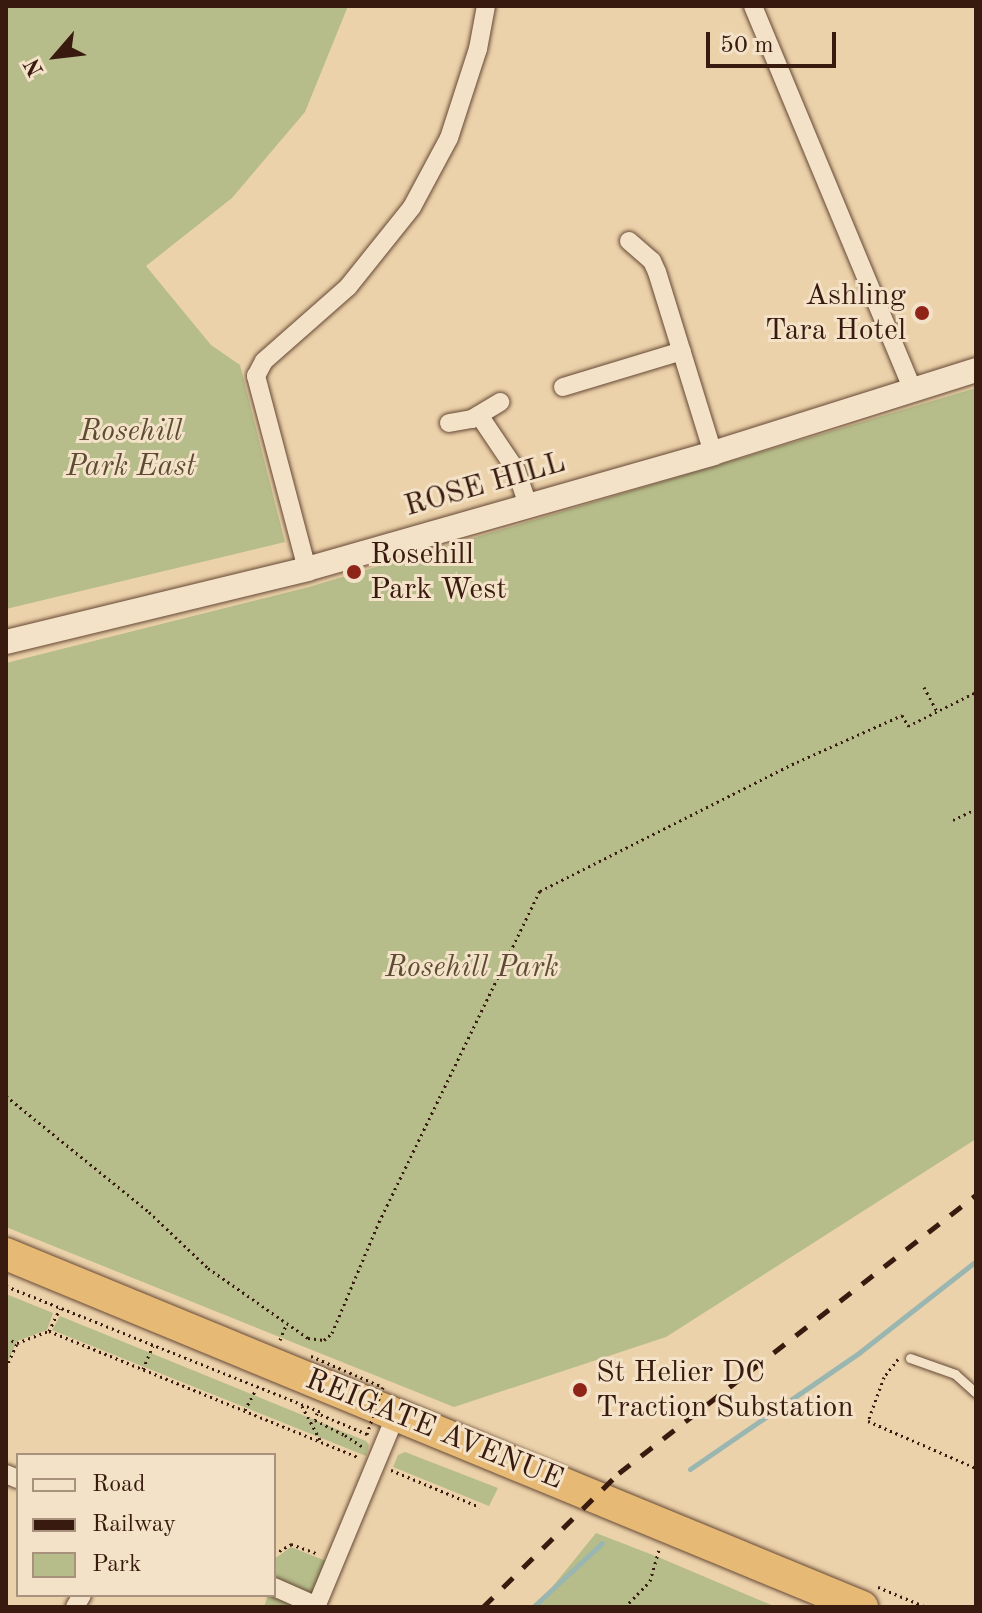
<!DOCTYPE html>
<style>
body{margin:0}
#map{position:relative;width:982px;height:1613px;overflow:hidden;background:#ecd2aa;font-family:"Old Standard TT",serif}
div>[style]{position:absolute}
.green>*{inset:0;background:#b6bd8a}
.stream>*{height:5px;margin:-2.5px;padding:0 2.5px;transform-origin:2.5px;border-radius:2.5px;background:#9ab6b1}
.path>*{height:3px;margin-top:-1.5px;transform-origin:0;background:repeating-linear-gradient(90deg,#381a0e 0 2px,transparent 0 6px)}
.roads{filter:drop-shadow(0 0 2px #654835) drop-shadow(0 0 2px #654835)}
.lane>*{height:9px;margin:-4.5px;padding:0 4.5px;transform-origin:4.5px;border-radius:4.5px;background:#f3e2c8}
.street>*{height:18px;margin:-9px;padding:0 9px;transform-origin:9px;border-radius:9px;background:#f3e2c8}
.secondary>*{height:24px;margin:-12px;padding:0 12px;transform-origin:12px;border-radius:12px;background:#f3e2c8}
.highway>*{height:32px;margin:-16px;padding:0 16px;transform-origin:16px;border-radius:16px;background:#e6b975}
.rail>*{height:5px;margin-top:-2.5px;transform-origin:0;background:repeating-linear-gradient(90deg,#381a0e 0 14px,transparent 0 28px)}
.path-bridge>*{height:3px;margin-top:-1.5px;transform-origin:0;background:repeating-linear-gradient(90deg,#381a0e 0 2px,transparent 0 6px)}
.dots>*{width:22px;height:22px;translate:-50% -50%;box-sizing:border-box;border:4px solid #f3e2c8;border-radius:50%}
span{translate:-50% -50%;white-space:nowrap;text-align:center;line-height:1.15;-webkit-text-stroke:6px #f3e2c8;paint-order:stroke}
.poi-label{font-size:30px;color:#381a0e}
.right{translate:-100% -50%;text-align:right}
.left{translate:0 -50%;text-align:left}
.park-label{font-size:30px;color:#5e4b33;font-style:italic}
.street-label{font-size:30px;color:#381a0e}
.frame{position:absolute;inset:0;border:8px solid #381a0e;pointer-events:none}
.legend{position:absolute;left:16px;top:1453px;width:260px;height:144px;box-sizing:border-box;background:#f3e2c8;border:2px solid #a8927e;margin:0;padding:10px 14px;list-style:none;font-size:24px;color:#381a0e}
.legend li{display:flex;align-items:center;gap:16px;height:40px}
.legend b{width:40px;border:2px solid #a8927e}
.north{position:absolute;left:16px;top:16px;width:80px;height:80px;-webkit-text-stroke:6px #f3e2c8;paint-order:stroke;rotate:242deg;font-size:22px;font-weight:700;line-height:32px;text-align:center;color:#381a0e}
.north::after{content:'';display:block;margin:auto;width:28px;height:36px;background:#381a0e;clip-path:polygon(50% 0,100% 100%,50% 72%,0 100%)}
.scale{position:absolute;left:706px;top:32px;width:130px;height:36px;box-sizing:border-box;border:4px solid #381a0e;border-top:0;padding-left:10px;font-size:24px;line-height:28px;white-space:nowrap;color:#381a0e;-webkit-text-stroke:6px #f3e2c8;paint-order:stroke}
</style>
<div id="map">
<div class="green">
<i style="clip-path:polygon(6px 6px,348px 6px,305px 112px,232px 198px,146px 266px,211px 345px,240px 365px,285px 542px,6px 609px)"></i>
<i style="clip-path:polygon(976px 388px,976px 1139px,666px 1337px,454px 1407px,6px 1227px,6px 663px,309px 587px)"></i>
<i style="clip-path:polygon(6px 1294px,53px 1313px,47px 1330px,17px 1341px,6px 1366px)"></i>
<i style="clip-path:polygon(60px 1316px,366px 1441px,369px 1445px,366px 1456px,52px 1330px)"></i>
<i style="clip-path:polygon(405px 1452px,498px 1488px,489px 1506px,393px 1467px,398px 1455px)"></i>
<i style="clip-path:polygon(596px 1533px,658px 1557px,776px 1607px,536px 1607px)"></i>
<i style="clip-path:polygon(291px 1547px,331px 1563px,313px 1607px,264px 1607px,268px 1595px,274px 1595px,274px 1559px)"></i>
</div>
<div class="stream">
<i style="left:690px;top:1469px;width:206px;rotate:-34.5deg"></i>
<i style="left:860px;top:1352px;width:147px;rotate:-38.1deg"></i>
<i style="left:533px;top:1607px;width:94px;rotate:-42.8deg"></i>
</div>
<div class="path">
<i style="left:924px;top:687px;width:27px;rotate:62deg"></i>
<i style="left:953px;top:820px;width:25px;rotate:-26deg"></i>
<i style="left:6px;top:1096px;width:184px;rotate:39deg"></i>
<i style="left:149px;top:1212px;width:81px;rotate:43.5deg"></i>
<i style="left:208px;top:1268px;width:122px;rotate:35deg"></i>
<i style="left:308px;top:1338px;width:16px;rotate:7deg"></i>
<i style="left:324px;top:1340px;width:11px;rotate:-41deg"></i>
<i style="left:332px;top:1333px;width:121px;rotate:-67.1deg"></i>
<i style="left:379px;top:1222px;width:368px;rotate:-64.1deg"></i>
<i style="left:540px;top:891px;width:288px;rotate:-26.7deg"></i>
<i style="left:797px;top:762px;width:115px;rotate:-24.1deg"></i>
<i style="left:902px;top:715px;width:13px;rotate:61deg"></i>
<i style="left:908px;top:726px;width:76px;rotate:-26.6deg"></i>
<i style="left:6px;top:1286px;width:339px;rotate:21.8deg"></i>
<i style="left:49px;top:1331px;width:334px;rotate:22.2deg"></i>
<i style="left:6px;top:1338px;width:12px;rotate:24deg"></i>
<i style="left:280px;top:1340px;width:16px;rotate:-68deg"></i>
<i style="left:898px;top:1359px;width:23px;rotate:128deg"></i>
<i style="left:884px;top:1377px;width:47px;rotate:110deg"></i>
<i style="left:868px;top:1421px;width:118px;rotate:23.5deg"></i>
<i style="left:6px;top:1368px;width:27px;rotate:-66deg"></i>
<i style="left:17px;top:1343px;width:34px;rotate:-21deg"></i>
<i style="left:49px;top:1331px;width:25px;rotate:-64deg"></i>
<i style="left:143px;top:1369px;width:25px;rotate:-67deg"></i>
<i style="left:302px;top:1406px;width:40px;rotate:62deg"></i>
<i style="left:245px;top:1410px;width:24px;rotate:-62deg"></i>
<i style="left:345px;top:1435px;width:23px;rotate:34deg"></i>
<i style="left:391px;top:1470px;width:96px;rotate:22.6deg"></i>
<i style="left:274px;top:1554px;width:20px;rotate:-30deg"></i>
<i style="left:291px;top:1544px;width:29px;rotate:20deg"></i>
<i style="left:878px;top:1587px;width:52px;rotate:22.6deg"></i>
<i style="left:625px;top:1607px;width:36px;rotate:-46deg"></i>
<i style="left:650px;top:1581px;width:32px;rotate:-74deg"></i>
</div>
<div class="roads">
<div class="lane">
<i style="left:910px;top:1358px;width:48px;rotate:19.6deg"></i>
<i style="left:955px;top:1374px;width:28px;rotate:42deg"></i>
</div>
<div class="street">
<i style="left:753px;top:6px;width:417px;rotate:67.4deg"></i>
<i style="left:629px;top:241px;width:30px;rotate:41deg"></i>
<i style="left:652px;top:261px;width:12px;rotate:66deg"></i>
<i style="left:657px;top:272px;width:189px;rotate:72.8deg"></i>
<i style="left:563px;top:387px;width:124px;rotate:-16.8deg"></i>
<i style="left:479px;top:415px;width:66px;rotate:56.1deg"></i>
<i style="left:516px;top:470px;width:37px;rotate:71deg"></i>
<i style="left:449px;top:423px;width:23px;rotate:-10deg"></i>
<i style="left:472px;top:419px;width:33px;rotate:-31deg"></i>
<i style="left:307px;top:569px;width:200px;rotate:-104.8deg"></i>
<i style="left:256px;top:376px;width:17px;rotate:-62deg"></i>
<i style="left:264px;top:361px;width:112px;rotate:-41.4deg"></i>
<i style="left:348px;top:287px;width:102px;rotate:-51.3deg"></i>
<i style="left:412px;top:207px;width:78px;rotate:-61.8deg"></i>
<i style="left:449px;top:138px;width:94px;rotate:-72deg"></i>
<i style="left:478px;top:49px;width:44px;rotate:-79.5deg"></i>
<i style="left:6px;top:1474px;width:13px;rotate:23deg"></i>
<i style="left:274px;top:1587px;width:47px;rotate:23.8deg"></i>
<i style="left:75px;top:1607px;width:14px;rotate:-60deg"></i>
<i style="left:316px;top:1607px;width:208px;rotate:-67.4deg"></i>
</div>
<div class="secondary">
<i style="left:6px;top:642px;width:310px;rotate:-13.6deg"></i>
<i style="left:307px;top:569px;width:422px;rotate:-15.9deg"></i>
<i style="left:713px;top:453px;width:276px;rotate:-17.5deg"></i>
</div>
<div class="highway">
<i style="left:6px;top:1254px;width:926px;rotate:22.41deg"></i>
</div>
</div>
<div class="rail">
<i style="left:483px;top:1607px;width:191px;rotate:-44.6deg"></i>
<i style="left:619px;top:1473px;width:452px;rotate:-37.9deg"></i>
</div>
<div class="path-bridge">
<i style="left:311px;top:1356px;width:78px;rotate:23.3deg"></i>
<i style="left:383px;top:1387px;width:50px;rotate:108.8deg"></i>
<i style="left:367px;top:1434px;width:54px;rotate:-157.2deg"></i>
<i style="left:317px;top:1413px;width:7px;rotate:106deg"></i>
<i style="left:315px;top:1420px;width:34px;rotate:27deg"></i>
</div>
<div class="dots">
<i style="left:922px;top:313px;background:#8f2418"></i>
<i style="left:354px;top:572px;background:#8f2418"></i>
<i style="left:580px;top:1390px;background:#8f2418"></i>
</div>
<div class="poi-label">
<span class="right" style="left:906px;top:313px">Ashling<br>Tara Hotel</span>
<span class="left" style="left:370px;top:572px">Rosehill<br>Park West</span>
<span class="left" style="left:596px;top:1390px">St Helier DC<br>Traction Substation</span>
</div>
<div class="park-label">
<span style="left:131px;top:449px">Rosehill<br>Park East</span>
<span style="left:472px;top:968px">Rosehill Park</span>
</div>
<div class="street-label">
<span style="left:485px;top:485px;rotate:-16deg">ROSE HILL</span>
<span style="left:434px;top:1430px;rotate:22deg">REIGATE AVENUE</span>
</div>
<div class="frame"></div>
<ul class="legend">
<li><b style="height:10px;background:#f3e2c8"></b>Road</li>
<li><b style="height:10px;background:#381a0e"></b>Railway</li>
<li><b style="height:22px;background:#b6bd8a"></b>Park</li>
</ul>
<div class="north">N</div>
<div class="scale">50 m</div>
</div>
